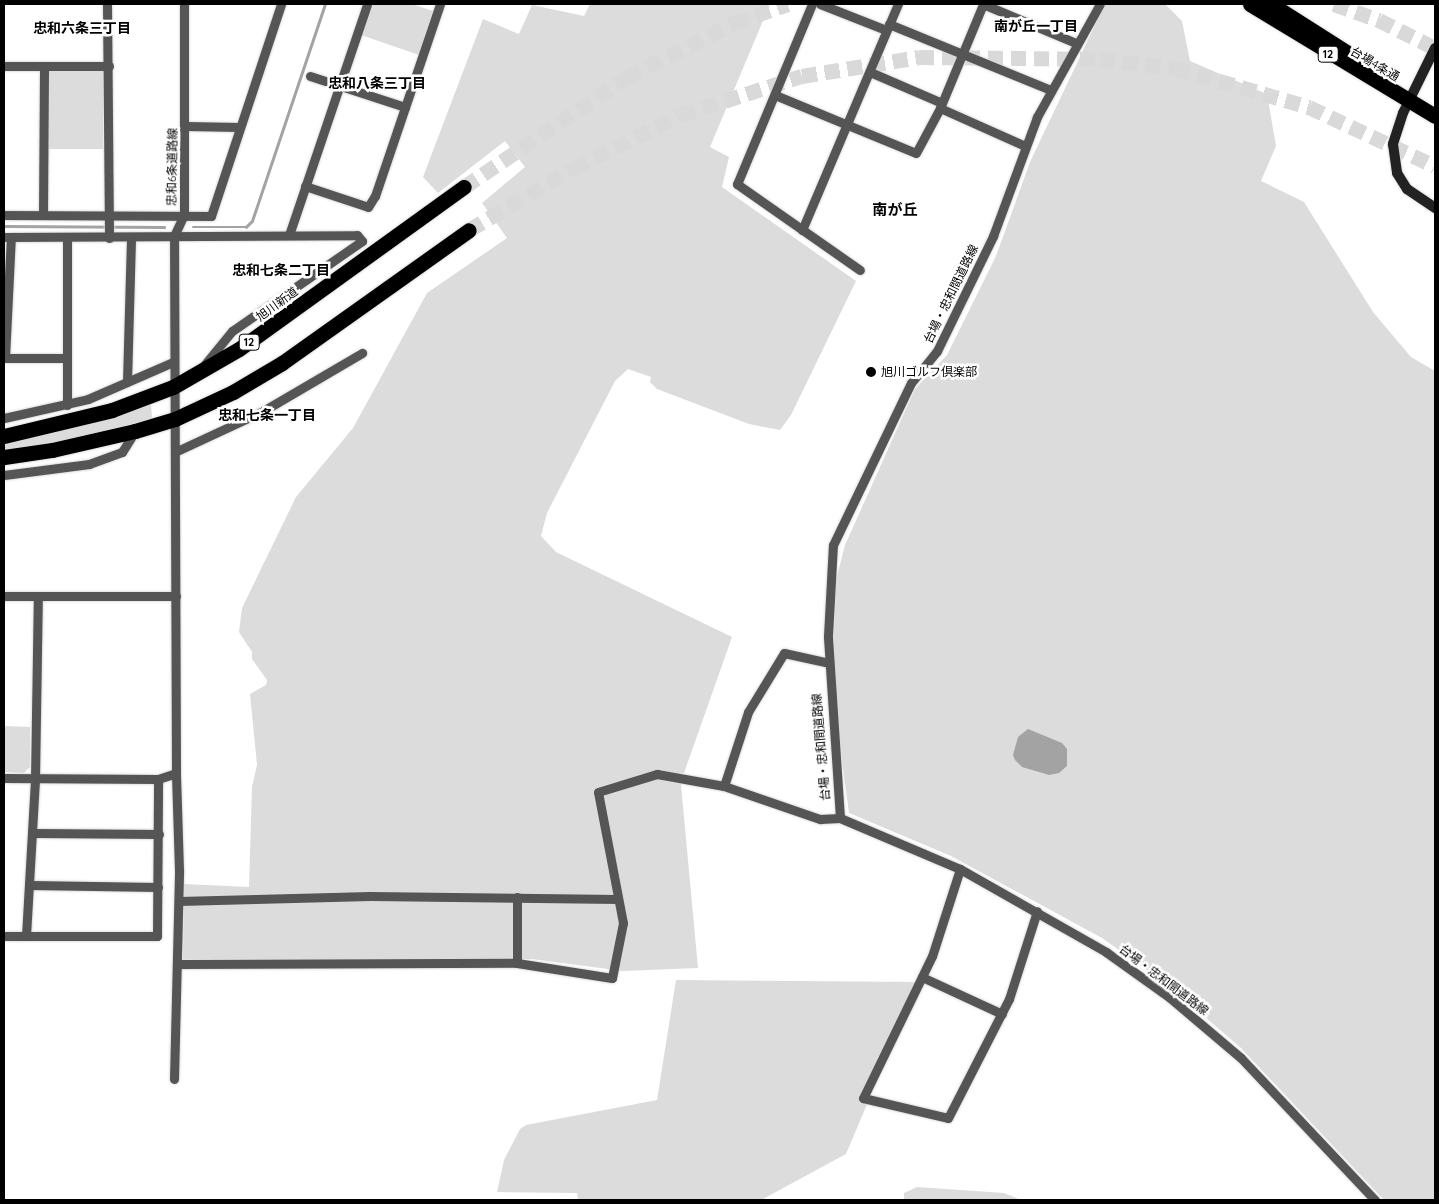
<!DOCTYPE html>
<meta charset="utf-8">
<style>
body{margin:0}
#map{position:relative;width:1439px;height:1204px;overflow:hidden;background:#fff;font-family:Quicksand,"Noto Sans JP",sans-serif}
div>[style]{position:absolute}
.green>*{inset:0;background:#dcdcdc;transform-origin:0 0}
.water>*{inset:0;background:#a3a3a3}
.stream>*{height:2.5px;margin:-1.25px;padding:0 1.25px;transform-origin:1.25px;border-radius:1.25px;background:#a3a3a3}
.highway-tunnel>*{height:15px;margin-top:-7.5px;transform-origin:0;background:repeating-linear-gradient(90deg,#d9d9d9 0 15px,transparent 0 23px)}
.roads{filter:drop-shadow(0 0 1px #dbdbdb) drop-shadow(0 0 1px #dbdbdb)}
.street>*{height:9px;margin:-4.5px;padding:0 4.5px;transform-origin:4.5px;border-radius:4.5px;background:#555}
.secondary>*{height:10px;margin:-5px;padding:0 5px;transform-origin:5px;border-radius:5px;background:#222}
.highway>*{height:15px;margin:-7.5px;padding:0 7.5px;transform-origin:7.5px;border-radius:7.5px;background:#000}
.dots>*{width:14px;height:14px;translate:-50% -50%;box-sizing:border-box;border:2px solid #fff;border-radius:50%}
span{translate:-50% -50%;white-space:nowrap;text-align:center;line-height:1.15;-webkit-text-stroke:5px #fff;paint-order:stroke}
.shield-label span{padding:1px 4px;background:#fff;border:1px solid;border-radius:4px;-webkit-text-stroke-width:0}
.shield-label{font-size:11px;color:#000;font-weight:700}
.street-label{font-size:12px;color:#000}
.poi-label{font-size:12px;color:#000}
.left{translate:0 -50%;text-align:left}
.neighbourhood-label{font-size:14px;color:#000;font-weight:700}
.quarter-label{font-size:15px;color:#000;font-weight:700}
.frame{position:absolute;inset:0;border:5px solid #000;pointer-events:none}
</style>
<div id="map">
<div class="green">
<i style="clip-path:polygon(371px 4px,412px 4px,433px 11px,419px 55px,361px 35px)"></i>
<i style="clip-path:polygon(590px 4px,770px 4px,710px 147px,729px 157px,722px 187px,856px 281px,791px 415px,780px 430px,749px 424px,657px 389px,650px 382px,651px 377px,628px 369px,615px 381px,547px 513px,541px 536px,556px 552px,732px 637px,684px 773px,680px 774px,698px 968px,623px 971px,532px 959px,183px 959px,184px 884px,249px 887px,252px 787px,257px 765px,250px 694px,266px 685px,267px 680px,252px 659px,252px 652px,239px 632px,242px 608px,296px 497px,353px 428px,427px 293px,507px 238px,482px 203px,525px 167px,505px 141px,438px 193px,423px 177px,483px 19px,519px 34px,532px 5px,584px 16px)"></i>
<i style="clip-path:polygon(1105px 4px,1165px 4px,1182px 21px,1190px 61px,1267px 94px,1276px 146px,1261px 181px,1304px 202px,1373px 312px,1411px 357px,1435px 371px,1435px 1200px,1384px 1200px,1241px 1048px,1169px 986px,1102px 938px,951px 856px,849px 813px,832px 687px,836px 580px,845px 545px,915px 389px,947px 355px,996px 256px,1030px 162px)"></i>
<i style="left:49px;top:71px;width:54px;height:78px"></i>
<i style="clip-path:polygon(151px 404px,152px 418px,97px 435px,4px 453px,4px 441px,116px 416px)"></i>
<i style="clip-path:polygon(4px 726px,30px 727px,30px 767px,24px 773px,4px 772px)"></i>
<i style="clip-path:polygon(676px 980px,920px 982px,863px 1097px,868px 1102px,846px 1154px,761px 1200px,578px 1200px,577px 1193px,497px 1192px,504px 1160px,520px 1129px,526px 1125px,657px 1100px)"></i>
<i style="clip-path:polygon(917px 1187px,1004px 1193px,1021px 1200px,904px 1200px,904px 1193px)"></i>
</div>
<div class="water">
<i style="clip-path:polygon(1028px 729px,1062px 743px,1067px 749px,1067px 766px,1059px 773px,1049px 775px,1022px 767px,1015px 760px,1013px 755px,1018px 737px)"></i>
</div>
<div class="stream">
<i style="left:4px;top:226px;width:160px;rotate:0.4deg"></i>
<i style="left:193px;top:227px;width:53px"></i>
<i style="left:246px;top:227px;width:8px;rotate:-45deg"></i>
<i style="left:252px;top:221px;width:229px;rotate:-71.4deg"></i>
</div>
<div class="highway-tunnel">
<i style="left:1334px;top:4px;width:48px;rotate:19.6deg"></i>
<i style="left:1379px;top:20px;width:63px;rotate:26.6deg"></i>
<i style="left:464px;top:187px;width:197px;rotate:-34deg"></i>
<i style="left:627px;top:77px;width:120px;rotate:-26.8deg"></i>
<i style="left:734px;top:23px;width:57px;rotate:-19.4deg"></i>
<i style="left:469px;top:230px;width:122px;rotate:-30.6deg"></i>
<i style="left:574px;top:168px;width:119px;rotate:-26.4deg"></i>
<i style="left:681px;top:115px;width:127px;rotate:-17.9deg"></i>
<i style="left:802px;top:76px;width:119px;rotate:-9.2deg"></i>
<i style="left:919px;top:57px;width:181px;rotate:0.6deg"></i>
<i style="left:1100px;top:59px;width:76px;rotate:6.8deg"></i>
<i style="left:1175px;top:68px;width:140px;rotate:16.2deg"></i>
<i style="left:1309px;top:107px;width:139px;rotate:25.1deg"></i>
</div>
<div class="roads">
<div class="street">
<i style="left:107px;top:4px;width:234px;rotate:89.5deg"></i>
<i style="left:812px;top:4px;width:195px;rotate:112.6deg"></i>
<i style="left:737px;top:184px;width:150px;rotate:35deg"></i>
<i style="left:820px;top:4px;width:71px;rotate:21.5deg"></i>
<i style="left:983px;top:4px;width:101px;rotate:22.8deg"></i>
<i style="left:889px;top:24px;width:175px;rotate:22.2deg"></i>
<i style="left:4px;top:66px;width:105px"></i>
<i style="left:870px;top:72px;width:78px;rotate:23.3deg"></i>
<i style="left:310px;top:76px;width:100px;rotate:18.1deg"></i>
<i style="left:775px;top:95px;width:152px;rotate:22.4deg"></i>
<i style="left:916px;top:153px;width:51px;rotate:-61.9deg"></i>
<i style="left:940px;top:108px;width:113px;rotate:-67.5deg"></i>
<i style="left:940px;top:108px;width:93px;rotate:24.1deg"></i>
<i style="left:185px;top:126px;width:55px;rotate:1deg"></i>
<i style="left:305px;top:186px;width:66px;rotate:18.4deg"></i>
<i style="left:368px;top:207px;width:13px;rotate:-58deg"></i>
<i style="left:375px;top:196px;width:203px;rotate:-71.3deg"></i>
<i style="left:4px;top:215px;width:207px;rotate:0.3deg"></i>
<i style="left:211px;top:216px;width:223px;rotate:-71.7deg"></i>
<i style="left:43px;top:215px;width:149px;rotate:-89.6deg"></i>
<i style="left:802px;top:230px;width:246px;rotate:-67deg"></i>
<i style="left:289px;top:235px;width:244px;rotate:-71.3deg"></i>
<i style="left:4px;top:237px;width:353px;rotate:-0.3deg"></i>
<i style="left:357px;top:235px;width:8px;rotate:50deg"></i>
<i style="left:362px;top:241px;width:158px;rotate:145.3deg"></i>
<i style="left:232px;top:331px;width:43px;rotate:129.3deg"></i>
<i style="left:4px;top:358px;width:63px"></i>
<i style="left:5px;top:358px;width:121px;rotate:-87.2deg"></i>
<i style="left:127px;top:382px;width:143px;rotate:-88.4deg"></i>
<i style="left:67px;top:405px;width:167px;rotate:-90deg"></i>
<i style="left:4px;top:418px;width:86px;rotate:-12.7deg"></i>
<i style="left:88px;top:399px;width:93px;rotate:-23.5deg"></i>
<i style="left:177px;top:451px;width:95px;rotate:-24.9deg"></i>
<i style="left:263px;top:411px;width:115px;rotate:-30.4deg"></i>
<i style="left:4px;top:475px;width:86px;rotate:-7.4deg"></i>
<i style="left:89px;top:464px;width:35px;rotate:-20deg"></i>
<i style="left:122px;top:452px;width:25px;rotate:-58deg"></i>
<i style="left:4px;top:596px;width:172px"></i>
<i style="left:4px;top:778px;width:154px;rotate:0.4deg"></i>
<i style="left:158px;top:779px;width:19px;rotate:-18deg"></i>
<i style="left:724px;top:786px;width:78px;rotate:-72deg"></i>
<i style="left:748px;top:712px;width:69px;rotate:-58.6deg"></i>
<i style="left:784px;top:653px;width:46px;rotate:12.5deg"></i>
<i style="left:840px;top:818px;width:182px;rotate:-93.8deg"></i>
<i style="left:828px;top:636px;width:91px;rotate:-86.9deg"></i>
<i style="left:833px;top:545px;width:180px;rotate:-64.3deg"></i>
<i style="left:911px;top:383px;width:41px;rotate:-50.9deg"></i>
<i style="left:937px;top:351px;width:128px;rotate:-64deg"></i>
<i style="left:993px;top:236px;width:127px;rotate:-69.7deg"></i>
<i style="left:1037px;top:117px;width:129px;rotate:-60.9deg"></i>
<i style="left:33px;top:833px;width:126px;rotate:0.5deg"></i>
<i style="left:960px;top:869px;width:91px;rotate:107.8deg"></i>
<i style="left:932px;top:956px;width:158px;rotate:115.9deg"></i>
<i style="left:863px;top:1098px;width:87px;rotate:13.2deg"></i>
<i style="left:948px;top:1118px;width:134px;rotate:-62.9deg"></i>
<i style="left:1009px;top:999px;width:92px;rotate:-72.3deg"></i>
<i style="left:29px;top:885px;width:129px;rotate:0.9deg"></i>
<i style="left:517px;top:897px;width:66px;rotate:90deg"></i>
<i style="left:179px;top:901px;width:191px;rotate:-1.5deg"></i>
<i style="left:370px;top:896px;width:248px;rotate:0.7deg"></i>
<i style="left:4px;top:936px;width:153px"></i>
<i style="left:157px;top:936px;width:157px;rotate:-89.6deg"></i>
<i style="left:26px;top:936px;width:157px;rotate:-86.7deg"></i>
<i style="left:35px;top:779px;width:183px;rotate:-89.1deg"></i>
<i style="left:178px;top:964px;width:339px;rotate:-0.2deg"></i>
<i style="left:517px;top:963px;width:96px;rotate:9deg"></i>
<i style="left:612px;top:978px;width:56px;rotate:-78.7deg"></i>
<i style="left:623px;top:923px;width:133px;rotate:-100.8deg"></i>
<i style="left:598px;top:792px;width:62px;rotate:-17deg"></i>
<i style="left:657px;top:774px;width:68px;rotate:10.2deg"></i>
<i style="left:724px;top:786px;width:102px;rotate:19deg"></i>
<i style="left:820px;top:819px;width:20px;rotate:-3deg"></i>
<i style="left:840px;top:818px;width:130px;rotate:23deg"></i>
<i style="left:960px;top:869px;width:168px;rotate:29.6deg"></i>
<i style="left:1106px;top:952px;width:77px;rotate:35.5deg"></i>
<i style="left:1169px;top:997px;width:94px;rotate:40.3deg"></i>
<i style="left:1241px;top:1058px;width:195px;rotate:46.7deg"></i>
<i style="left:922px;top:977px;width:88px;rotate:24.8deg"></i>
<i style="left:174px;top:1079px;width:209px;rotate:-88.6deg"></i>
<i style="left:179px;top:870px;width:97px;rotate:-91.8deg"></i>
<i style="left:176px;top:773px;width:537px;rotate:-90.21deg"></i>
<i style="left:174px;top:236px;width:23px;rotate:-65deg"></i>
<i style="left:184px;top:215px;width:211px;rotate:-90deg"></i>
</div>
<div class="secondary">
<i style="left:1435px;top:48px;width:72px;rotate:116.2deg"></i>
<i style="left:1403px;top:113px;width:33px;rotate:108deg"></i>
<i style="left:1393px;top:144px;width:29px;rotate:82deg"></i>
<i style="left:1397px;top:173px;width:19px;rotate:58deg"></i>
<i style="left:1407px;top:189px;width:34px;rotate:34deg"></i>
</div>
<div class="highway">
<i style="left:1250px;top:4px;width:216px;rotate:31.2deg"></i>
<i style="left:1271px;top:4px;width:108px;rotate:32.5deg"></i>
<i style="left:4px;top:436px;width:111px;rotate:-13.5deg"></i>
<i style="left:112px;top:410px;width:65px;rotate:-20.7deg"></i>
<i style="left:173px;top:387px;width:76px;rotate:-29.9deg"></i>
<i style="left:239px;top:349px;width:277px;rotate:-35.8deg"></i>
<i style="left:4px;top:457px;width:49px;rotate:-8.3deg"></i>
<i style="left:52px;top:450px;width:85px;rotate:-12.9deg"></i>
<i style="left:135px;top:431px;width:42px;rotate:-16.7deg"></i>
<i style="left:175px;top:419px;width:64px;rotate:-25deg"></i>
<i style="left:233px;top:392px;width:57px;rotate:-30.6deg"></i>
<i style="left:282px;top:363px;width:229px;rotate:-35.4deg"></i>
</div>
</div>
<div class="dots">
<i style="left:871px;top:372px;background:#000"></i>
</div>
<div class="shield-label">
<span style="left:1328px;top:54px">12</span>
<span style="left:249px;top:342px">12</span>
</div>
<div class="street-label">
<span style="left:1375px;top:64px;rotate:31deg">台場4条通</span>
<span style="left:172px;top:167px;rotate:-89deg">忠和6条道路線</span>
<span style="left:951px;top:294px;rotate:-64deg">台場・忠和間道路線</span>
<span style="left:277px;top:304px;rotate:-36deg">旭川新道</span>
<span style="left:821px;top:747px;rotate:-95deg">台場・忠和間道路線</span>
<span style="left:1164px;top:980px;rotate:37deg">台場・忠和間道路線</span>
</div>
<div class="poi-label">
<span class="left" style="left:881px;top:372px">旭川ゴルフ倶楽部</span>
</div>
<div class="neighbourhood-label">
<span style="left:1036px;top:26px">南が丘一丁目</span>
<span style="left:82px;top:28px">忠和六条三丁目</span>
<span style="left:377px;top:83px">忠和八条三丁目</span>
<span style="left:281px;top:270px">忠和七条二丁目</span>
<span style="left:267px;top:415px">忠和七条一丁目</span>
</div>
<div class="quarter-label">
<span style="left:895px;top:210px">南が丘</span>
</div>
<div class="frame"></div>
</div>
